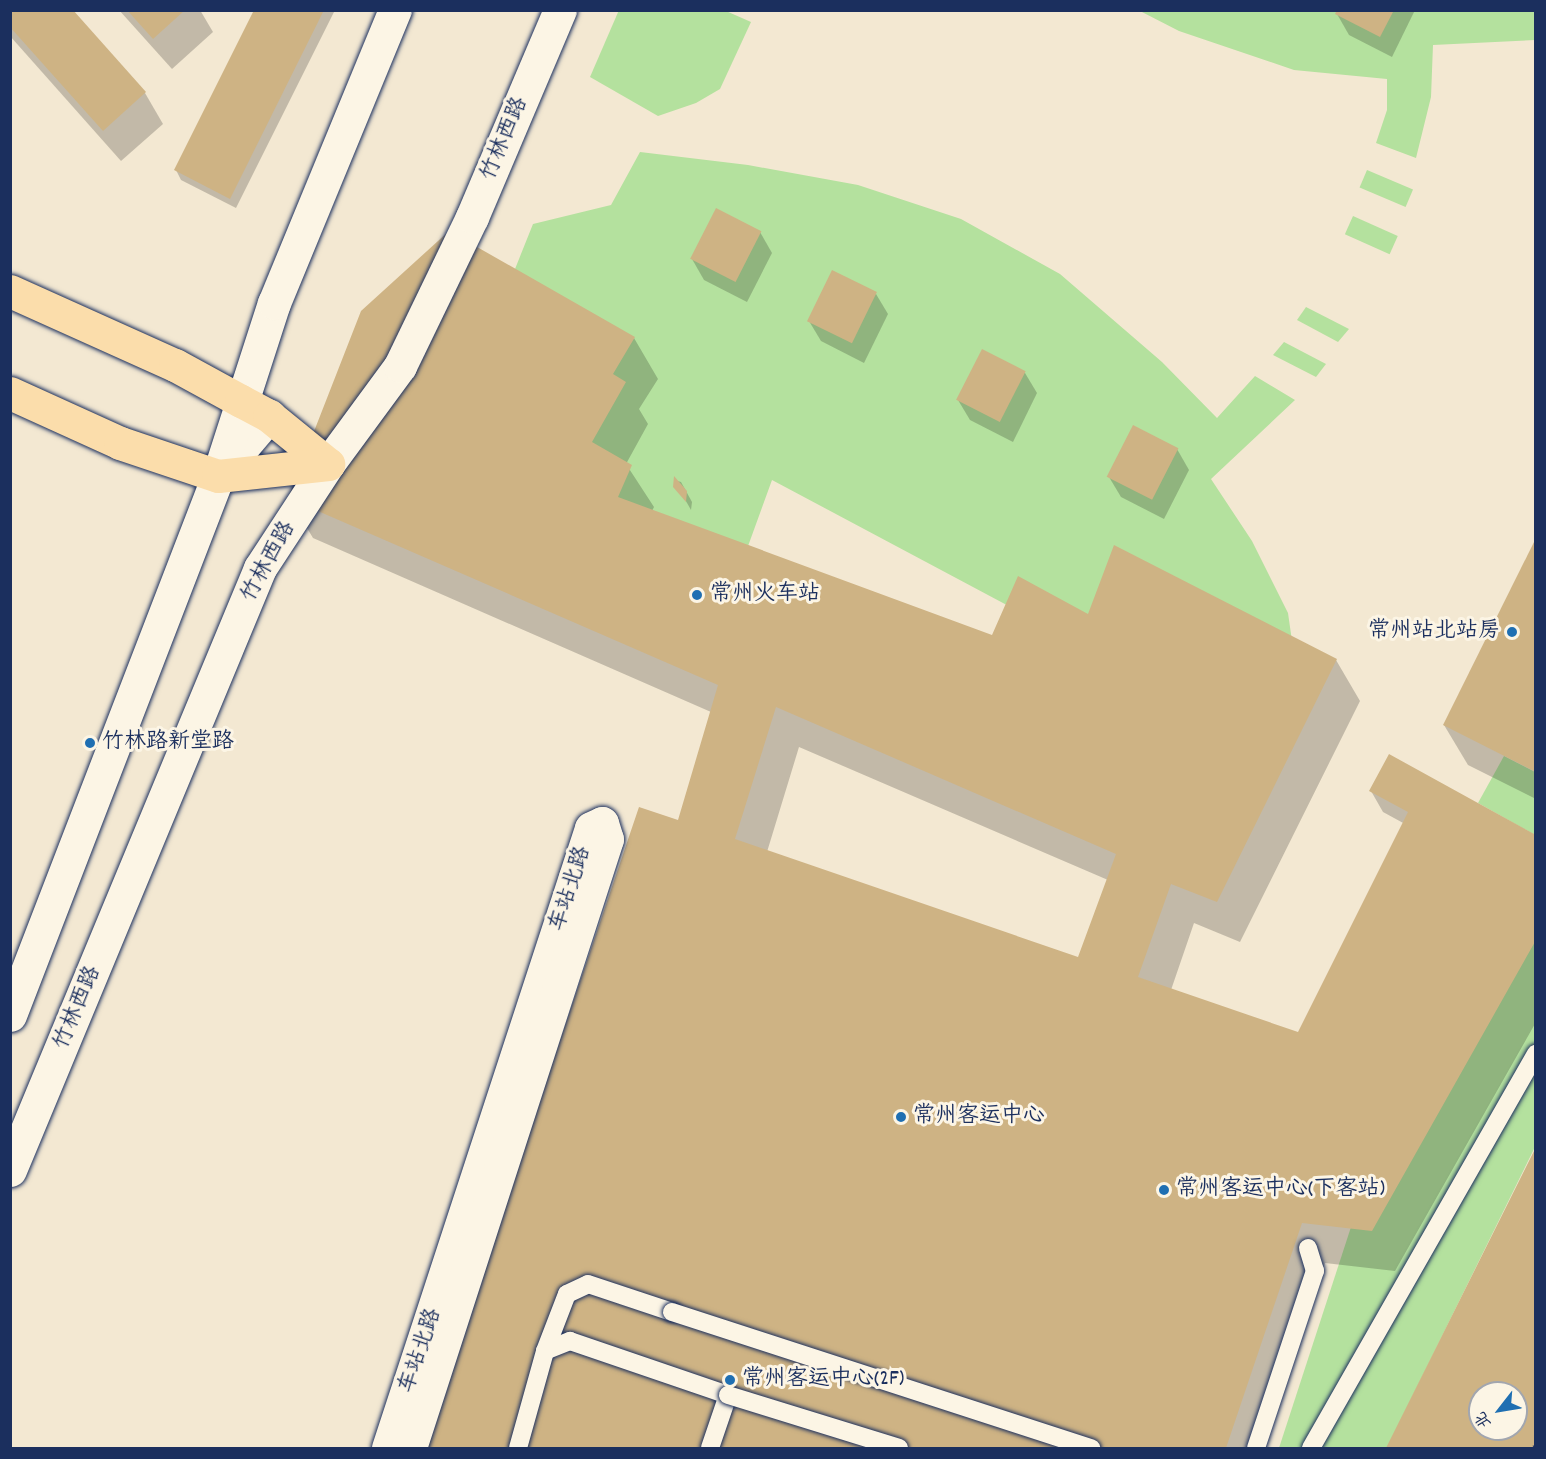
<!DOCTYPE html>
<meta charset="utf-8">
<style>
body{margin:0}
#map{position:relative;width:1546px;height:1459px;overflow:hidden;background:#f3e8d2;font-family:Dekko,"LXGW WenKai TC",sans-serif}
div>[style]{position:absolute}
.green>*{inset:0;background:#b4e19e;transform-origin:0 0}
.shadow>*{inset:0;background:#0003}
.building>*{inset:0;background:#ceb384;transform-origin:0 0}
.roads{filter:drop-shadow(0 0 2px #1b2f5e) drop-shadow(0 0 2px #1b2f5e)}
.lane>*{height:18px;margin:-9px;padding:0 9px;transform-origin:9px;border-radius:9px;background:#fcf5e5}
.street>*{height:33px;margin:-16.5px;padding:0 16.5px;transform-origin:16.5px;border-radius:16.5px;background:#fcf5e5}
.secondary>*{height:33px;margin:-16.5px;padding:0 16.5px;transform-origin:16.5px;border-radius:16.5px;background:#fcf5e5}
.primary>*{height:33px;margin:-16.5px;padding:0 16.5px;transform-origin:16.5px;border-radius:16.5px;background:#fbddab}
.rail>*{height:7px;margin-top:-3.5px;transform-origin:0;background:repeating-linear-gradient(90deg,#fcf5e5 0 14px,#1b2f5e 0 28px);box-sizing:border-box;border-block:2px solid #1b2f5e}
.bridges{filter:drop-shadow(0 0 2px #1b2f5e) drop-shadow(0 0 2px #1b2f5e)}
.lane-bridge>*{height:18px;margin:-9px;padding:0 9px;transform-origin:9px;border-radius:9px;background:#fcf5e5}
.dots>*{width:16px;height:16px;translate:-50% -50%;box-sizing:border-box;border:3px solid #fcf5e5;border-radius:50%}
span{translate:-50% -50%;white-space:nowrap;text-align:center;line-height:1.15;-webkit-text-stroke:6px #fcf5e5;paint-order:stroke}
.street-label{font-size:22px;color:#1b2f5e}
.poi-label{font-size:22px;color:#1b2f5e}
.left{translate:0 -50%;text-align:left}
.right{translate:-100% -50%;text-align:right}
.frame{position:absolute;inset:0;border:12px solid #1b2f5e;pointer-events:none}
.north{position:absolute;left:1468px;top:1381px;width:60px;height:60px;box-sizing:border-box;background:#fcf5e5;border:2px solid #a2a6af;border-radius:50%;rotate:239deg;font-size:16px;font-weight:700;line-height:24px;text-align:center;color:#1b2f5e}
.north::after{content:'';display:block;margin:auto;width:21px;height:27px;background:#1f6fb2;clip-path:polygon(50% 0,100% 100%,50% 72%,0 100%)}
</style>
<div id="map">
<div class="green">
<i style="clip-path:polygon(619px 10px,726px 11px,751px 22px,720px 89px,696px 103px,658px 116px,590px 77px)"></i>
<i style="clip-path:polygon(1140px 11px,1535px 11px,1535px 40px,1433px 45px,1431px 97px,1416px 158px,1376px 143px,1387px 110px,1387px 79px,1294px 70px,1179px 31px)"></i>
<i style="clip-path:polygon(640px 152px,748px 165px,858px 185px,961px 219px,1060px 274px,1162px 362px,1217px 418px,1255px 376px,1295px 400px,1211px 479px,1252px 541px,1288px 613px,1299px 690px,1037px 621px,772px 480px,735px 582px,445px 444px,533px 224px,611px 205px)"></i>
<i style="left:1367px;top:170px;width:50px;height:19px;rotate:23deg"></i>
<i style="left:1353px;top:216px;width:49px;height:20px;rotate:24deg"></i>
<i style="clip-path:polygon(1306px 307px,1349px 329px,1338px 342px,1297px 320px)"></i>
<i style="clip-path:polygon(1284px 342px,1326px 364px,1316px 377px,1273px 355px)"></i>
<i style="clip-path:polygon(1504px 756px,1535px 772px,1535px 835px,1478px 803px)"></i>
<i style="clip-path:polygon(1535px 940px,1535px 1147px,1387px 1448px,1279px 1448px,1351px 1227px)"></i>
</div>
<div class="shadow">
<i style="clip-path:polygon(10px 10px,145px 93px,163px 124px,121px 161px,10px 36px)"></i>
<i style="clip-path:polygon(119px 10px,200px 10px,213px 32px,172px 69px)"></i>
<i style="clip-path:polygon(255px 10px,335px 10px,236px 208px,181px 180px,176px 170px)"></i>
<i style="clip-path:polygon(1339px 10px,1415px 10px,1392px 57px,1349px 35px,1337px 14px)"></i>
<i style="clip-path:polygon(760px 232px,772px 253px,747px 302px,704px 280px,692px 259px)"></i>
<i style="clip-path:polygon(876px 294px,888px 314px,864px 363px,821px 341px,809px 321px)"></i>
<i style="clip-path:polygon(evenodd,634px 338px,658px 379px,639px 409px,648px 424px,626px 464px,654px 507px,652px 511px,992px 636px,1089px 616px,1336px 660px,1360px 701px,1240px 942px,1194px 923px,1171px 990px,1299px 1034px,1405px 824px,1383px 812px,1371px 791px,1536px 837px,1536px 1022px,1395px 1271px,1325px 1263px,1262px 1448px,424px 1448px,679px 822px,711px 712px,313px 538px,289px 498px,634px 338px,799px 747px,1108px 880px,1079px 959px,767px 852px,799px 747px)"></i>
<i style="clip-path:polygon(982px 351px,1025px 373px,1037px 393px,1013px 442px,970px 420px,958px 400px)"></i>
<i style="clip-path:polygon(1177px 449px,1189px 470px,1164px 519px,1121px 497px,1109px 477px)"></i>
<i style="clip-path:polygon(674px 480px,681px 482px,692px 502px,691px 510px)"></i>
<i style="clip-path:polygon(1536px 542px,1536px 799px,1468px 765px,1444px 725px)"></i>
<i style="clip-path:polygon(evenodd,1536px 1149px,1536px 1448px,1388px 1448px,1536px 1149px,1480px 1393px,1516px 1393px,1516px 1429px,1480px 1429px,1480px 1393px)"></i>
</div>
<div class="building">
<i style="clip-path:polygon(10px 10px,73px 10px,146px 92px,103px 131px,10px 27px)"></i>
<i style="clip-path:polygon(127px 10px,185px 10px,153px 39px)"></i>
<i style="clip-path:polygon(254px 10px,324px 10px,230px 199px,174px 170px)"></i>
<i style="clip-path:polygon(1337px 10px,1394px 10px,1380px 37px,1335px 14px)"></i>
<i style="left:716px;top:208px;width:51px;height:57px;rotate:27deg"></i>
<i style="clip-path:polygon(evenodd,449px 231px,635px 337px,613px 374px,626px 382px,592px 442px,632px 465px,618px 497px,992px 635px,1018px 576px,1088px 614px,1114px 545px,1337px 659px,1217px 902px,1171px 884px,1138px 977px,1298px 1032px,1408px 812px,1369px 791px,1389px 754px,1536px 835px,1536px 940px,1372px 1231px,1302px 1223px,1226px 1448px,422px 1448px,639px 807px,678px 820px,718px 685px,288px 498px,361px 311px,449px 231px,776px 707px,1116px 854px,1078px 957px,735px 839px,776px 707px)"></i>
<i style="left:832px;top:270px;width:50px;height:57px;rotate:26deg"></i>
<i style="left:982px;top:349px;width:49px;height:57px;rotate:27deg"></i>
<i style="left:1133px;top:425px;width:51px;height:58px;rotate:27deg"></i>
<i style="clip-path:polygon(674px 476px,687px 491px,686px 502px,673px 487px)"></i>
<i style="clip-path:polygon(1536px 538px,1536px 772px,1443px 725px)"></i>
<i style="clip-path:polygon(evenodd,1536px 1147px,1536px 1448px,1386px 1448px,1536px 1147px,1480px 1393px,1516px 1393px,1516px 1429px,1480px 1429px,1480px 1393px)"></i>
</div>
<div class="roads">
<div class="lane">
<i style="left:545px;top:1351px;width:61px;rotate:-68.9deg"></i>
<i style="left:567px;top:1294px;width:23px;rotate:-25deg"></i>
<i style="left:588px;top:1284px;width:89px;rotate:18.4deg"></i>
<i style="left:518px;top:1448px;width:101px;rotate:-74.4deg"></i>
<i style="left:545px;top:1351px;width:27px;rotate:-22deg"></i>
<i style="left:570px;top:1341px;width:167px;rotate:18.9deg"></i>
<i style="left:728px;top:1395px;width:56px;rotate:108.8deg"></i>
<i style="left:1256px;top:1448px;width:187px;rotate:-71.6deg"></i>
<i style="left:1315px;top:1271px;width:24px;rotate:-107deg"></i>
<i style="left:1311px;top:1448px;width:454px;rotate:-60.3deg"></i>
</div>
<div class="street">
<i style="left:218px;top:476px;width:79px;rotate:-49.6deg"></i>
<i style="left:388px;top:1448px;width:652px;rotate:-71.87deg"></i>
<i style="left:591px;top:828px;width:12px;rotate:-24deg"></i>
<i style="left:602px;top:823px;width:17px;rotate:73deg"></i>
<i style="left:607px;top:839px;width:640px;rotate:107.93deg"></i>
</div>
<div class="secondary">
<i style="left:10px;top:1015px;width:578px;rotate:-68.9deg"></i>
<i style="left:218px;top:476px;width:182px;rotate:-72.1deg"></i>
<i style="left:274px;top:303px;width:317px;rotate:-67.6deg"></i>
<i style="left:10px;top:1170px;width:652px;rotate:-67.45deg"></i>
<i style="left:260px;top:568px;width:124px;rotate:-56.8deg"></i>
<i style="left:328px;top:464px;width:122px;rotate:-53.7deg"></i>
<i style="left:400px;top:366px;width:165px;rotate:-64.2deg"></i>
<i style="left:472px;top:217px;width:225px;rotate:-67deg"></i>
</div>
<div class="primary">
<i style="left:10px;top:291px;width:181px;rotate:24.2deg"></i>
<i style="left:175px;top:365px;width:75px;rotate:28.6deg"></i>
<i style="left:241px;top:401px;width:32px;rotate:28deg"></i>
<i style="left:269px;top:416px;width:76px;rotate:39.1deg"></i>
<i style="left:10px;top:393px;width:121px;rotate:24.4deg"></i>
<i style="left:120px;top:443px;width:103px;rotate:18.6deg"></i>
<i style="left:218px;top:476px;width:111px;rotate:-6.2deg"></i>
</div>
</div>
<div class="rail">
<i style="left:1535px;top:1448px;width:1px;rotate:-45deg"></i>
</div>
<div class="bridges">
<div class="lane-bridge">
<i style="left:672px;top:1312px;width:441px;rotate:18deg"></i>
<i style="left:728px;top:1395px;width:179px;rotate:17.2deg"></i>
</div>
</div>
<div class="dots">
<i style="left:697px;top:595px;background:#1f6fb2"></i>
<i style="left:1512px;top:632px;background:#1f6fb2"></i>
<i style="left:90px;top:743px;background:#1f6fb2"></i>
<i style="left:901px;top:1117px;background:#1f6fb2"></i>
<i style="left:1164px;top:1190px;background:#1f6fb2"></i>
<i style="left:730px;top:1380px;background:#1f6fb2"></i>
</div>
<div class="street-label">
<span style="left:505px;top:139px;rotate:-67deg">竹林西路</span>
<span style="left:269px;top:562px;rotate:-61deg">竹林西路</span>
<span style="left:571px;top:889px;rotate:-72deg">车站北路</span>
<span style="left:78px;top:1008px;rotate:-67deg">竹林西路</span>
<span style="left:421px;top:1351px;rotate:-71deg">车站北路</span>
</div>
<div class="poi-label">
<span class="left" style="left:710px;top:595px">常州火车站</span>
<span class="right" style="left:1500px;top:632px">常州站北站房</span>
<span class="left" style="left:102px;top:743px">竹林路新堂路</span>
<span class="left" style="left:913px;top:1117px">常州客运中心</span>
<span class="left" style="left:1176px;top:1190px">常州客运中心(下客站)</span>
<span class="left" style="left:742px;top:1380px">常州客运中心(2F)</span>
</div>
<div class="frame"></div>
<div class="north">北</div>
</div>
